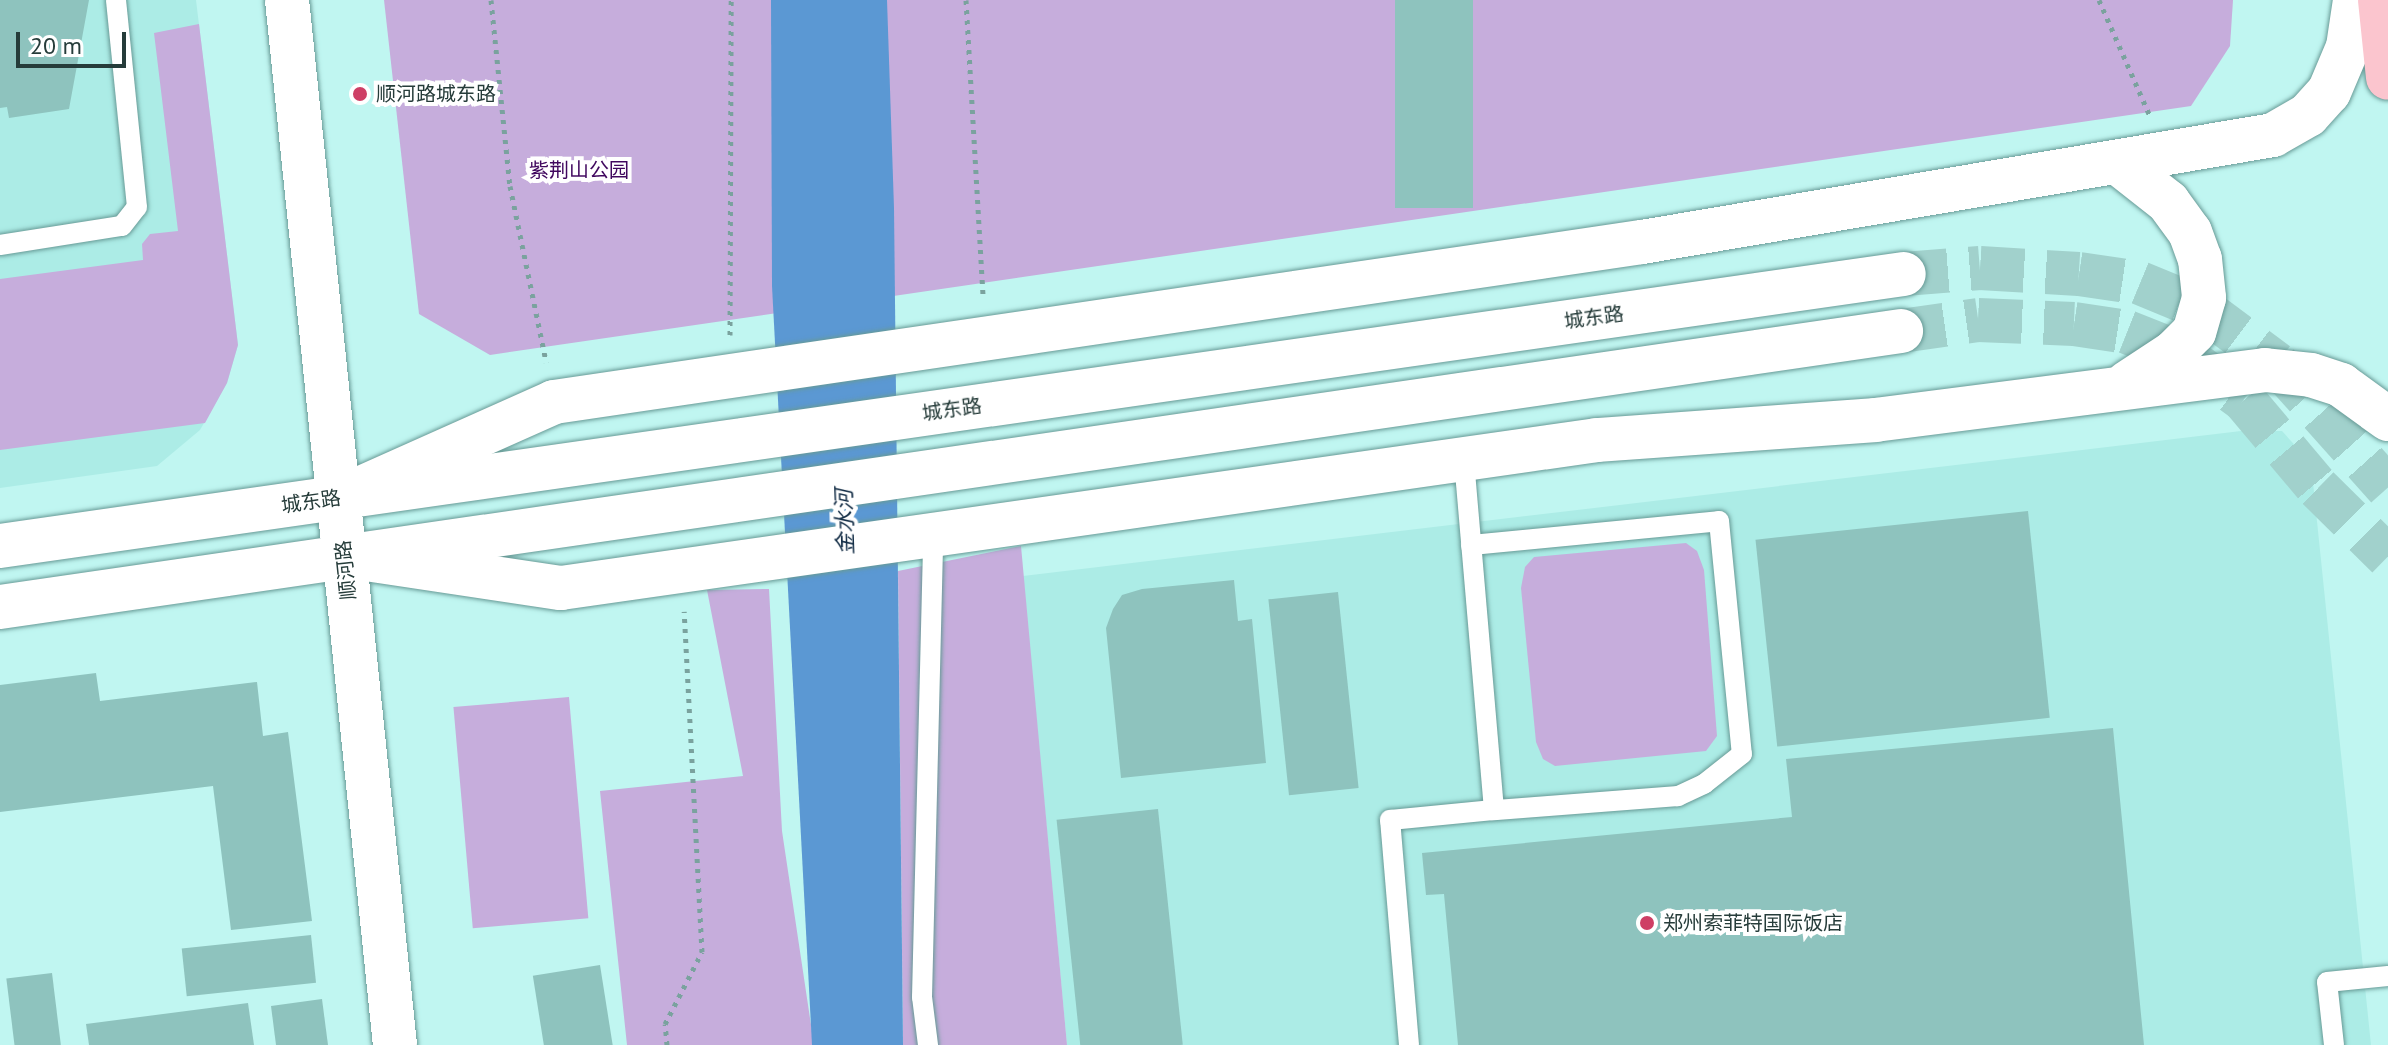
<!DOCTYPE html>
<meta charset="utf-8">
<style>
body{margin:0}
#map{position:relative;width:2388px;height:1045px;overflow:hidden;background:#c0f6f1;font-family:"PT Sans","Noto Sans SC",sans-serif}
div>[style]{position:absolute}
.built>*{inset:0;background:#acece6}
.green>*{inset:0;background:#c6addc;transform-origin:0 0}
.water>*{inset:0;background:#5b98d3}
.building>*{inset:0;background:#8ec3be;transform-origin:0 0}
.secondary-tunnel>*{height:44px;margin-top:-22px;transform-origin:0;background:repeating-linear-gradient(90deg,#a1d1cc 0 44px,transparent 0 66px)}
.path>*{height:5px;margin-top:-2.5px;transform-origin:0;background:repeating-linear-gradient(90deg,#7aa29e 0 4px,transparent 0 10px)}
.roads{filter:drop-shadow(0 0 2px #679a96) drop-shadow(0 0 2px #679a96)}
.service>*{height:20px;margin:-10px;padding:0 10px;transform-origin:10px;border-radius:10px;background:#fff}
.tertiary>*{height:44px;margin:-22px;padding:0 22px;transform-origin:22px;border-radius:22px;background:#fff}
.secondary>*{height:44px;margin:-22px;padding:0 22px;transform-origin:22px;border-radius:22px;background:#fff}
.primary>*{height:44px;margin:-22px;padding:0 22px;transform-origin:22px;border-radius:22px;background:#fbc5ce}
.dots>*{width:22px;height:22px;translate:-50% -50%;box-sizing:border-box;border:4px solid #fff;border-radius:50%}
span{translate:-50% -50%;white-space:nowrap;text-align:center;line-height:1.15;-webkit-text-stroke:8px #fff;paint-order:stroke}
.poi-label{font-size:20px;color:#263c3a}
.left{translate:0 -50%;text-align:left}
.park-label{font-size:20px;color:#40075e}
.street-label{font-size:20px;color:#263c3a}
.water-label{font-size:22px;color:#122c45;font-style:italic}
.scale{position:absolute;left:16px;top:32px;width:110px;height:36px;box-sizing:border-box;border:4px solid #263c3a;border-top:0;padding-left:10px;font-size:24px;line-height:28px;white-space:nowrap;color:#263c3a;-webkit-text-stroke:6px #fff;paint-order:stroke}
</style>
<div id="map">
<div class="built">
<i style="clip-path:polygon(0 0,196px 0,238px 345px,227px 383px,200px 430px,157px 466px,0 488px)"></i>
<i style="clip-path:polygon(2241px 431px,2282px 431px,2311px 463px,2371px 1045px,1067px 1045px,1023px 576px)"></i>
</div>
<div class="green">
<i style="clip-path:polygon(384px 0,2233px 0,2230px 46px,2191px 106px,490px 355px,419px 314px)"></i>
<i style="clip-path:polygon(199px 24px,238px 345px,227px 383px,205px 423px,0 450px,0 279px,143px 260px,142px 244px,150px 234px,178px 231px,154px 33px)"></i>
<i style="clip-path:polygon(1686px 543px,1697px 551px,1704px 570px,1717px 736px,1706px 751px,1555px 766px,1543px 759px,1536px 742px,1521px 588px,1525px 567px,1534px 557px)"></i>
<i style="clip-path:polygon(1021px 546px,1067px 1045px,903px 1045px,898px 571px)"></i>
<i style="clip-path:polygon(769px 589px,782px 831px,814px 1045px,627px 1045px,600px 791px,743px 776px,707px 590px)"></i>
<i style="left:569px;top:697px;width:222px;height:116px;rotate:85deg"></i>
</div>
<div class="water">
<i style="clip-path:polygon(771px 0,887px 0,894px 208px,903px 1045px,812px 1045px,772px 286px)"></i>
</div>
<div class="building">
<i style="clip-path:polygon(0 0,89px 0,69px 109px,9px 118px,7px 107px,0 108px)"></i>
<i style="left:1395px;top:0;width:78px;height:208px"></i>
<i style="left:2028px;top:511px;width:208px;height:274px;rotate:84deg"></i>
<i style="clip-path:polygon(1234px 580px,1238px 621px,1252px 619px,1266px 763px,1121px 778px,1106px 628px,1113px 609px,1122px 595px,1142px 589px)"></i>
<i style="left:1338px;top:592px;width:197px;height:70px;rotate:84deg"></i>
<i style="clip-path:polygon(96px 673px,100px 701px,257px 682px,263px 736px,288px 732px,312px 921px,231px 930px,213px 786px,0 812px,0 685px)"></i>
<i style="clip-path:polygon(2113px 728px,2144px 1045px,1458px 1045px,1444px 894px,1426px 895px,1422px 853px,1792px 817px,1786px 759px)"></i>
<i style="left:1158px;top:809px;width:237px;height:102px;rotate:84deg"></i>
<i style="left:311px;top:935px;width:48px;height:130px;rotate:84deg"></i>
<i style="left:600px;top:965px;width:81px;height:68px;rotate:81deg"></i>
<i style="left:52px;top:973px;width:73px;height:46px;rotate:83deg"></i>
<i style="clip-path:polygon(322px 999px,328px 1045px,276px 1045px,271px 1006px)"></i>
<i style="clip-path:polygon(248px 1003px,254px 1045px,89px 1045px,86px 1024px)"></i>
</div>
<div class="secondary-tunnel">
<i style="left:1904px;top:274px;width:76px;rotate:-4.5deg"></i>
<i style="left:1980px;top:268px;width:99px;rotate:3.5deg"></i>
<i style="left:2079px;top:274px;width:62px;rotate:8.4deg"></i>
<i style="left:2140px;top:283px;width:68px;rotate:22.4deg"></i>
<i style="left:2203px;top:309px;width:92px;rotate:36.6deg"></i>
<i style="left:2277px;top:364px;width:166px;rotate:48.2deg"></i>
<i style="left:1901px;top:331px;width:78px;rotate:-8.1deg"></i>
<i style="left:1978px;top:320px;width:96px;rotate:2.4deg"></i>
<i style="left:2074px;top:324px;width:54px;rotate:8.6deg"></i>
<i style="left:2127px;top:332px;width:57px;rotate:21.6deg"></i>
<i style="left:2180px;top:353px;width:79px;rotate:36.3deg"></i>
<i style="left:2244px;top:400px;width:115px;rotate:49.9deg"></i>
<i style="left:2318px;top:488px;width:98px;rotate:44.6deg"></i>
</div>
<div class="path">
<i style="left:491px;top:0;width:187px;rotate:84.2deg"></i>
<i style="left:510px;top:186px;width:180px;rotate:78.4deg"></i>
<i style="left:966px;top:0;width:299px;rotate:86.7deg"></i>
<i style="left:2099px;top:0;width:127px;rotate:66.3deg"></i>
<i style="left:730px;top:335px;width:335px;rotate:-89.8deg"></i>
<i style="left:667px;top:1045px;width:21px;rotate:-95deg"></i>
<i style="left:665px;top:1024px;width:81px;rotate:-62.8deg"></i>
<i style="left:702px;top:952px;width:341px;rotate:-93deg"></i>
</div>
<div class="roads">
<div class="service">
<i style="left:0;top:245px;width:123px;rotate:-8.9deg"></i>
<i style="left:122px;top:226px;width:24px;rotate:-52deg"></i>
<i style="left:137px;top:207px;width:208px;rotate:-95.8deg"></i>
<i style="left:1471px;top:545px;width:249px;rotate:-5.5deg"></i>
<i style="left:1719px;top:521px;width:234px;rotate:84.4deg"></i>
<i style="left:1742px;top:754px;width:48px;rotate:141.7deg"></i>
<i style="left:1704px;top:784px;width:29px;rotate:155deg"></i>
<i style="left:1678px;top:796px;width:185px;rotate:175.6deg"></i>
<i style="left:928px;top:1045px;width:48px;rotate:-97.1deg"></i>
<i style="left:922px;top:997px;width:463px;rotate:-88.6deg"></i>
<i style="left:1409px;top:1045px;width:226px;rotate:-94.8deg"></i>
<i style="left:1390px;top:820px;width:104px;rotate:-5.5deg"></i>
<i style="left:1494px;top:810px;width:353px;rotate:-94.9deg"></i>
<i style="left:2334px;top:1045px;width:63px;rotate:-96.3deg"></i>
<i style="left:2327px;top:982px;width:61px;rotate:-5.6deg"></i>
</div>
<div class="tertiary">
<i style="left:287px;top:0;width:1051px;rotate:84.1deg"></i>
<i style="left:2117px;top:162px;width:65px;rotate:38.1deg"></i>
<i style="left:2168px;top:202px;width:37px;rotate:54deg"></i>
<i style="left:2190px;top:232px;width:29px;rotate:70deg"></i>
<i style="left:2200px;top:259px;width:39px;rotate:84deg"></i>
<i style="left:2204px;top:298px;width:35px;rotate:106deg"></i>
<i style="left:2194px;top:332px;width:28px;rotate:135deg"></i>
<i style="left:2174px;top:352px;width:56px;rotate:146.6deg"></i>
<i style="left:359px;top:489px;width:214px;rotate:-24deg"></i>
<i style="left:554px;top:402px;width:1100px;rotate:-8.37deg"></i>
<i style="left:1642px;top:242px;width:640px;rotate:-9.62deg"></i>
<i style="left:2273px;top:135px;width:40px;rotate:-29.7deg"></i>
<i style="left:2308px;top:115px;width:31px;rotate:-48deg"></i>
<i style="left:2329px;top:92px;width:49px;rotate:-67.1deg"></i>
<i style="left:2348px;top:47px;width:48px;rotate:-81.5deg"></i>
<i style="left:366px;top:559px;width:197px;rotate:8.5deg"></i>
<i style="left:561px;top:588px;width:1047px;rotate:-8.13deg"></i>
<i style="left:1597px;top:440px;width:279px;rotate:-4.1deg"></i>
<i style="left:1875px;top:420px;width:393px;rotate:-7.3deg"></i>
<i style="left:2265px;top:370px;width:46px;rotate:6.2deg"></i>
<i style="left:2311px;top:375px;width:32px;rotate:18deg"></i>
<i style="left:2341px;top:385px;width:58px;rotate:35.9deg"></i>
</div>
<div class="secondary">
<i style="left:0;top:546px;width:1923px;rotate:-8.13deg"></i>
<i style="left:0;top:607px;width:1921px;rotate:-8.26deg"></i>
</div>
<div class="primary">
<i style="left:2380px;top:0;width:78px;rotate:84.1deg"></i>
</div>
</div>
<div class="dots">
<i style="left:360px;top:94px;background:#ce3f65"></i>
<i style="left:1647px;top:923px;background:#ce3f65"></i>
</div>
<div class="poi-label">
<span class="left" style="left:376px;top:94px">顺河路城东路</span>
<span class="left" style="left:1663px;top:923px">郑州索菲特国际饭店</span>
</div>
<div class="park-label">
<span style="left:579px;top:170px">紫荆山公园</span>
</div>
<div class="street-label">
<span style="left:1594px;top:318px;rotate:-8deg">城东路</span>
<span style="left:952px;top:410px;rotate:-8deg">城东路</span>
<span style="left:311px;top:502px;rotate:-8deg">城东路</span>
<span style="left:346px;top:570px;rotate:-96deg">顺河路</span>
</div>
<div class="water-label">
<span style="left:845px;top:522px;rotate:-92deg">金水河</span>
</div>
<div class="scale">20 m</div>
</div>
